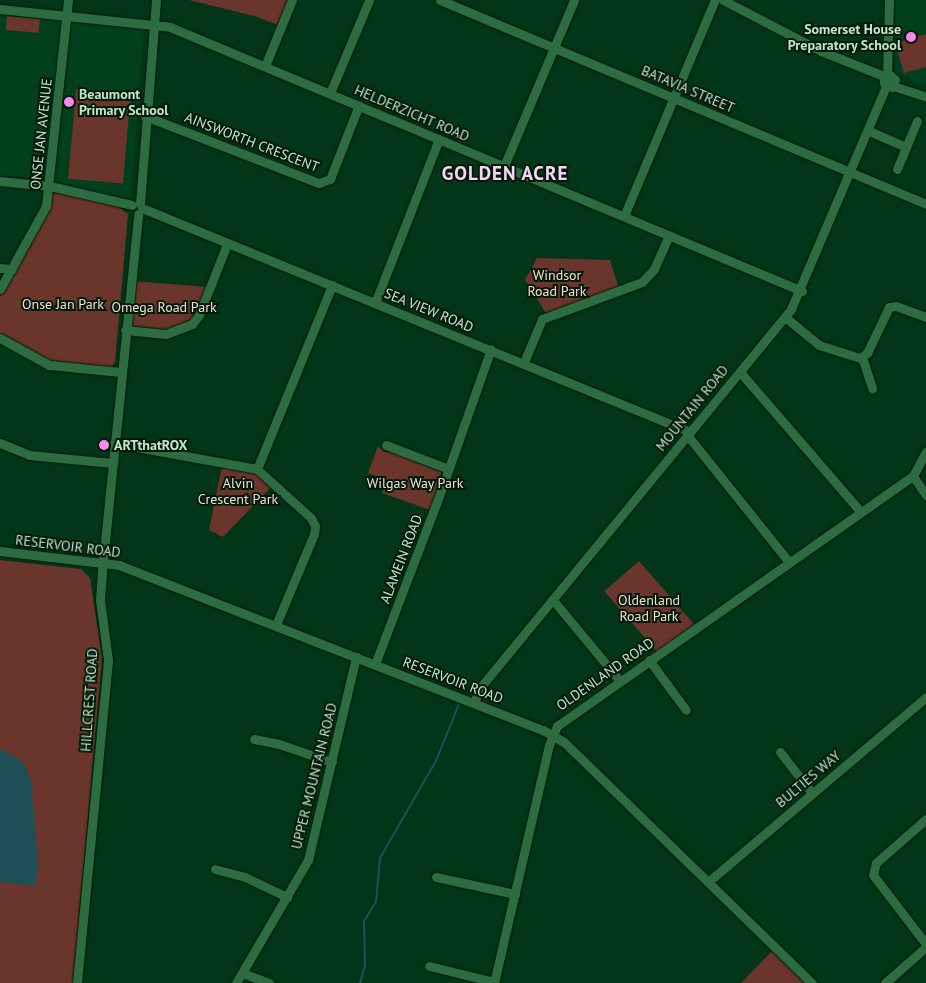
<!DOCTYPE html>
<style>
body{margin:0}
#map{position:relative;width:926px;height:983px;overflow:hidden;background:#033618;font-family:"PT Sans",sans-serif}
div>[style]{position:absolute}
.built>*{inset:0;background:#023f1c}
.green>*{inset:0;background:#6a352b;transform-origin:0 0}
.water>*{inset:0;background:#204f57}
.stream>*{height:2px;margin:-1px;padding:0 1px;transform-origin:1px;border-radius:1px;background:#204f57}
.roads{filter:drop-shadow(0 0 1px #001b07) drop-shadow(0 0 1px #001b07)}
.minor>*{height:9px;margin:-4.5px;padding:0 4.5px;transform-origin:4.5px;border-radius:4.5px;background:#2d6b40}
.dots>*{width:14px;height:14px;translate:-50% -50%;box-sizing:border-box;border:2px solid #021a09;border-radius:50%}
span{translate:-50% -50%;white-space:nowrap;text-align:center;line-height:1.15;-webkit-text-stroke:4px #021a09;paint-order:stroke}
.poi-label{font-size:14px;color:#c5e4cc;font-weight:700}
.right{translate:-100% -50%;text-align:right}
.left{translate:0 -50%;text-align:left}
.street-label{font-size:14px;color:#c5e4cc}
.park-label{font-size:14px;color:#f8dcd6}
.district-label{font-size:19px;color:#fbd4f4;font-weight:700;letter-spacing:1px}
</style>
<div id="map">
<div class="built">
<i style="clip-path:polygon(895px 0,926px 0,926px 86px,910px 80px,909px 76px,895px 74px)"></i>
<i style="clip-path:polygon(0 15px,144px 29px,130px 201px,43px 179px,0 175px)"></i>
</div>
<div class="green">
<i style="clip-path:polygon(189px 0,288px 0,278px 25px,254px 16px)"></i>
<i style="left:7px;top:16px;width:33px;height:14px;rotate:5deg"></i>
<i style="clip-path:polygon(926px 34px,926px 67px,904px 73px,895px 43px)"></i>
<i style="left:76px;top:89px;width:55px;height:90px;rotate:5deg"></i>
<i style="clip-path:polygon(59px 192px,117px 206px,128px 214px,115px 362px,111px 367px,50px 362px,0 335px,0 297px,39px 227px,53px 194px)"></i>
<i style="clip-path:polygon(537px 258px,610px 260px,619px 289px,546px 313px,525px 280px)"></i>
<i style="clip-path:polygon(133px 281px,207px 287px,190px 321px,171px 330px,131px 326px)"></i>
<i style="clip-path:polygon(378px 446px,384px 452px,393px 452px,442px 471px,430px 510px,382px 493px,387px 480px,368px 473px)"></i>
<i style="clip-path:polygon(222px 466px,255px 473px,271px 487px,223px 537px,209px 530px)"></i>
<i style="clip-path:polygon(0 560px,81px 569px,90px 578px,102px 658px,73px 983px,0 983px)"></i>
<i style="left:639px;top:561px;width:84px;height:46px;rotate:49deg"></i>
<i style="clip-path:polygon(772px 951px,805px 983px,741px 983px)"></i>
</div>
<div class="water">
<i style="clip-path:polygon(0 748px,23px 762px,31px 780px,38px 862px,36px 886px,0 882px)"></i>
</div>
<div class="stream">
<i style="left:360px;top:983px;width:19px;rotate:-74deg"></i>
<i style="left:365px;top:965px;width:44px;rotate:-91.3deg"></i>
<i style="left:364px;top:921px;width:22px;rotate:-58deg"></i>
<i style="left:376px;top:902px;width:44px;rotate:-84.8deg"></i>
<i style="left:380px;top:858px;width:112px;rotate:-60deg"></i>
<i style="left:436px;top:761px;width:61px;rotate:-68deg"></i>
</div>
<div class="roads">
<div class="minor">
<i style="left:440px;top:0;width:527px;rotate:22.77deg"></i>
<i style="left:723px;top:0;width:110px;rotate:27.5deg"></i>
<i style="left:821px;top:51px;width:70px;rotate:21.8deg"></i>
<i style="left:0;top:9px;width:171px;rotate:6deg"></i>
<i style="left:170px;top:27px;width:685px;rotate:22.67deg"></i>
<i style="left:265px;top:66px;width:71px;rotate:-67.8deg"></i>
<i style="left:887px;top:76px;width:76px;rotate:-88.5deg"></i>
<i style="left:884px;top:83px;width:9px;rotate:27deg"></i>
<i style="left:892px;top:87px;width:8px;rotate:-67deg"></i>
<i style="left:895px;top:80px;width:7px;rotate:-135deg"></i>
<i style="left:890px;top:75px;width:8px;rotate:140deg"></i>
<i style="left:893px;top:86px;width:35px;rotate:18deg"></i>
<i style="left:330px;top:93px;width:101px;rotate:-67.2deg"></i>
<i style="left:145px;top:116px;width:186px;rotate:21.1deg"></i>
<i style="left:319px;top:183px;width:12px;rotate:-20deg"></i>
<i style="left:330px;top:179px;width:79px;rotate:-68.6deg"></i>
<i style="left:869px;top:131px;width:40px;rotate:23.4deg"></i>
<i style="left:504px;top:166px;width:180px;rotate:-67.1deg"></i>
<i style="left:897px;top:169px;width:52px;rotate:-67.4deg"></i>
<i style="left:0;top:181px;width:50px;rotate:5.7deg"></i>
<i style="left:50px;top:186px;width:84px;rotate:13deg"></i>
<i style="left:140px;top:204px;width:205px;rotate:-85.5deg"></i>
<i style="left:142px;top:208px;width:592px;rotate:22.23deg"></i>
<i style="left:624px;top:216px;width:234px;rotate:-67.2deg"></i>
<i style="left:0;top:268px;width:12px;rotate:5deg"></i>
<i style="left:0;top:289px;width:95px;rotate:-61deg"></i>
<i style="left:46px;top:206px;width:207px;rotate:-83.9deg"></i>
<i style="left:375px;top:303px;width:176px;rotate:-68.7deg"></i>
<i style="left:785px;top:317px;width:44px;rotate:39.5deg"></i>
<i style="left:819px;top:345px;width:43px;rotate:17.6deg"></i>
<i style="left:860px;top:358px;width:9px;rotate:-36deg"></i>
<i style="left:867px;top:353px;width:51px;rotate:-64.4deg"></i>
<i style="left:889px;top:307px;width:7px;rotate:-8deg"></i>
<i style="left:896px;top:306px;width:32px;rotate:20deg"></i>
<i style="left:125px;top:330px;width:41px;rotate:5.6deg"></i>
<i style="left:166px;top:334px;width:28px;rotate:-21deg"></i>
<i style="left:192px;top:324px;width:11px;rotate:-52deg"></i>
<i style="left:199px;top:315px;width:76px;rotate:-68.5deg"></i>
<i style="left:0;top:338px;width:56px;rotate:28.9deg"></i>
<i style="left:49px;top:365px;width:72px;rotate:5.6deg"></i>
<i style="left:862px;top:357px;width:33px;rotate:72deg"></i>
<i style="left:524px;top:362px;width:47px;rotate:-67.3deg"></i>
<i style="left:542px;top:319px;width:107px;rotate:-20.3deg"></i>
<i style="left:642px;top:282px;width:18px;rotate:-47deg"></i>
<i style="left:654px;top:269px;width:37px;rotate:-66deg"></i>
<i style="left:740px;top:372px;width:185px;rotate:49.2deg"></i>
<i style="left:688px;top:436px;width:161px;rotate:51.3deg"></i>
<i style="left:0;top:443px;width:31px;rotate:22deg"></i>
<i style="left:29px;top:455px;width:84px;rotate:5.4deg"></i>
<i style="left:114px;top:443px;width:145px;rotate:10.3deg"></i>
<i style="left:257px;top:469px;width:73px;rotate:42.2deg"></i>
<i style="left:311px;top:518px;width:9px;rotate:63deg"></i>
<i style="left:315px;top:526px;width:8px;rotate:97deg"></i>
<i style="left:314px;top:534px;width:99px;rotate:112.7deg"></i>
<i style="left:386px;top:445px;width:67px;rotate:20.9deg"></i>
<i style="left:257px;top:469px;width:199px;rotate:-67.8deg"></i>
<i style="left:913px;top:476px;width:23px;rotate:56deg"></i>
<i style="left:0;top:551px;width:120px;rotate:6.7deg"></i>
<i style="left:119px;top:565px;width:455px;rotate:21.3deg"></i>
<i style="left:543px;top:730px;width:24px;rotate:30deg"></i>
<i style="left:564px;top:742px;width:346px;rotate:44.2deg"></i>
<i style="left:553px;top:600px;width:105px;rotate:50.4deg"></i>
<i style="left:649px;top:660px;width:62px;rotate:53.5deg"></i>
<i style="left:375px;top:664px;width:173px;rotate:-69.1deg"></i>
<i style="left:437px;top:502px;width:162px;rotate:-70.6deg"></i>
<i style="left:474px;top:703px;width:15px;rotate:-70deg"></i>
<i style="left:479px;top:689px;width:492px;rotate:-50.6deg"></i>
<i style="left:791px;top:309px;width:242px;rotate:-66.9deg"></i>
<i style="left:254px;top:739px;width:25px;rotate:11deg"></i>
<i style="left:279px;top:744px;width:56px;rotate:18.8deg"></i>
<i style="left:780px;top:752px;width:52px;rotate:52deg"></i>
<i style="left:926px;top:819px;width:67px;rotate:138.7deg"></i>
<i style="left:876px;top:863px;width:12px;rotate:104deg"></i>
<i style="left:873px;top:875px;width:87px;rotate:52.5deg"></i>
<i style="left:215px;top:869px;width:31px;rotate:15deg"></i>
<i style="left:245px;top:877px;width:47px;rotate:25.5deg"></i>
<i style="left:436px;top:877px;width:81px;rotate:12.1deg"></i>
<i style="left:708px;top:882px;width:286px;rotate:-40.3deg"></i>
<i style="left:429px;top:966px;width:67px;rotate:13.8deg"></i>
<i style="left:242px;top:973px;width:29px;rotate:20deg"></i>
<i style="left:77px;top:983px;width:324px;rotate:-84.5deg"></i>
<i style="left:108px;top:660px;width:61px;rotate:-97.6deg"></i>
<i style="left:100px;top:600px;width:29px;rotate:-86deg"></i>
<i style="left:102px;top:571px;width:359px;rotate:-84.2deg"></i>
<i style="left:236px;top:983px;width:143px;rotate:-59.7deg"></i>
<i style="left:308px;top:860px;width:209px;rotate:-76.7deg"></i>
<i style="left:494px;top:983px;width:244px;rotate:-77deg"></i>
<i style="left:549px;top:745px;width:21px;rotate:-67deg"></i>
<i style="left:557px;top:726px;width:435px;rotate:-35.1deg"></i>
<i style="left:913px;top:476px;width:27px;rotate:-62deg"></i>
<i style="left:885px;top:983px;width:55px;rotate:-41.3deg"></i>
</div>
</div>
<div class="dots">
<i style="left:911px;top:37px;background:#f888eb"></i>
<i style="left:69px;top:102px;background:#f888eb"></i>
<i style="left:104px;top:445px;background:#f888eb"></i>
</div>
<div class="poi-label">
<span class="right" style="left:901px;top:37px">Somerset House<br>Preparatory School</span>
<span class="left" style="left:79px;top:102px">Beaumont<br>Primary School</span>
<span class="left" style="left:114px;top:445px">ARTthatROX</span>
</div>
<div class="street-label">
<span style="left:688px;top:89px;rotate:23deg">BATAVIA STREET</span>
<span style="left:412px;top:113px;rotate:23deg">HELDERZICHT ROAD</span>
<span style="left:41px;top:134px;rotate:-84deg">ONSE JAN AVENUE</span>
<span style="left:252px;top:142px;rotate:21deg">AINSWORTH CRESCENT</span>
<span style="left:429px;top:310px;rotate:22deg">SEA VIEW ROAD</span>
<span style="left:692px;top:408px;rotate:-51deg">MOUNTAIN ROAD</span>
<span style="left:68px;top:546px;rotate:7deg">RESERVOIR ROAD</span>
<span style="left:401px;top:559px;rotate:-69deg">ALAMEIN ROAD</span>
<span style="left:605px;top:674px;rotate:-35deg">OLDENLAND ROAD</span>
<span style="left:453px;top:680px;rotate:21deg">RESERVOIR ROAD</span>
<span style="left:89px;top:700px;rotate:-86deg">HILLCREST ROAD</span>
<span style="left:314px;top:776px;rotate:-76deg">UPPER MOUNTAIN ROAD</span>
<span style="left:808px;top:779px;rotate:-40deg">BULTIES WAY</span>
</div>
<div class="park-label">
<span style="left:557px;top:283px">Windsor<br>Road Park</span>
<span style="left:63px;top:304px">Onse Jan Park</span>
<span style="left:164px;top:307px">Omega Road Park</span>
<span style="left:238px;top:491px">Alvin<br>Crescent Park</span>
<span style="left:415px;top:483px">Wilgas Way Park</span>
<span style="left:649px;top:608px">Oldenland<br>Road Park</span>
</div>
<div class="district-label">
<span style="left:505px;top:174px">GOLDEN ACRE</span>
</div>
</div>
